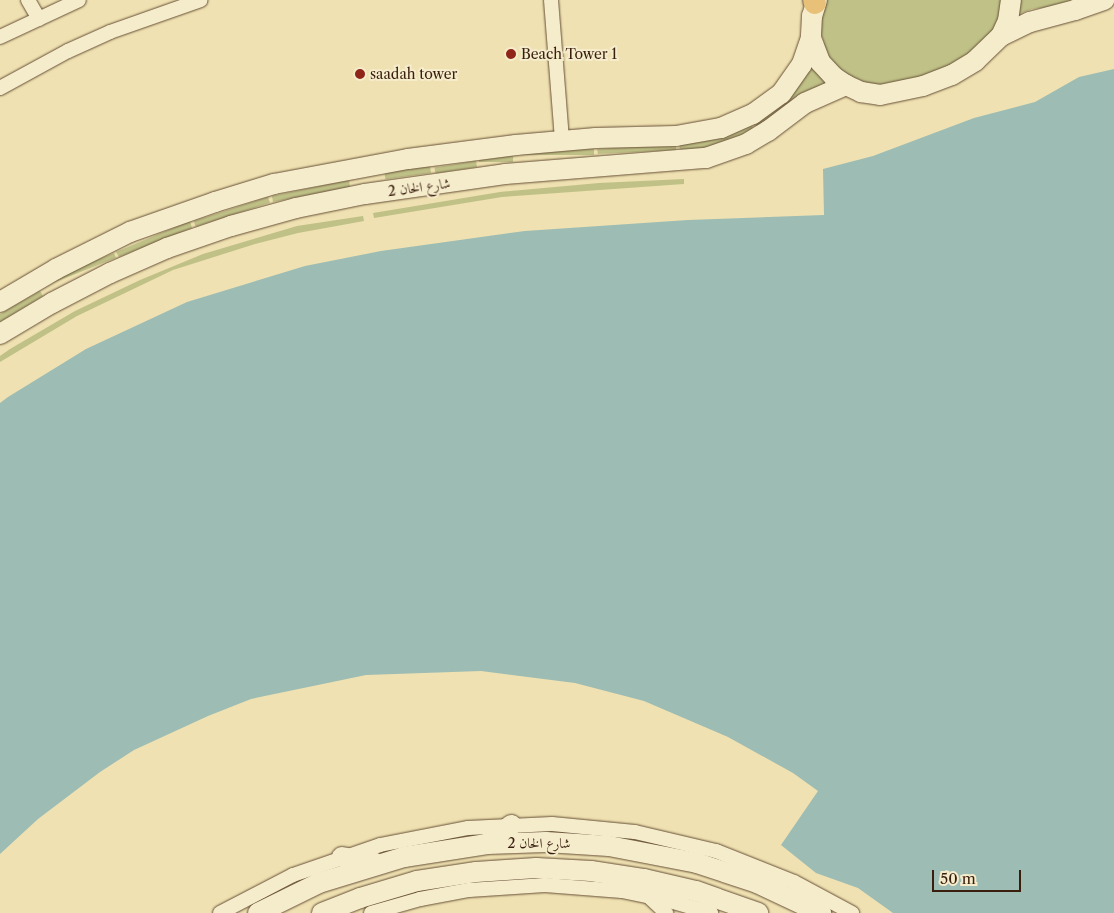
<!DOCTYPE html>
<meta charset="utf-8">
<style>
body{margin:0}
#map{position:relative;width:1114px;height:913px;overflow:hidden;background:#efe1b1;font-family:"Libre Caslon Text",Amiri,serif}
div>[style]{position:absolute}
.green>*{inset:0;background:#bfc187;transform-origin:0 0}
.water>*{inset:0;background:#9cbcb4}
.roads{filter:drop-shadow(0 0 1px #664f36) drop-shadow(0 0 1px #664f36)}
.street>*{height:14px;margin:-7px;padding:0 7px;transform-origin:7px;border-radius:7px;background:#f5eccc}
.secondary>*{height:20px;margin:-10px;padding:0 10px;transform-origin:10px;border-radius:10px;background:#f5eccc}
.primary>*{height:22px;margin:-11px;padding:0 11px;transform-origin:11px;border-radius:11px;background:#e8c078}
.dots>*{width:14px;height:14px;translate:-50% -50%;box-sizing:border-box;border:2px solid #f5eccc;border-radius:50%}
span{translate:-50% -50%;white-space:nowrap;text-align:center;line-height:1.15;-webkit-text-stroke:4px #f5eccc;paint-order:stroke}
.poi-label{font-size:14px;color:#391e0d}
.left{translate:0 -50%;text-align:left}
.street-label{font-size:14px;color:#391e0d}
.scale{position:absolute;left:932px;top:870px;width:89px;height:22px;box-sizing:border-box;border:2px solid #391e0d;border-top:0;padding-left:6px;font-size:15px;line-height:18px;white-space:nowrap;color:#391e0d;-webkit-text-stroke:4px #f5eccc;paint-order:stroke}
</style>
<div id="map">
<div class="green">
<i style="clip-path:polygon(826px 0,1002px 0,1001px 13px,994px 29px,983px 43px,955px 63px,932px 74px,883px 85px,868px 85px,848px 77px,828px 57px,820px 30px,823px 8px)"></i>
<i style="clip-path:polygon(1020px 0,1085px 0,1058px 6px,1032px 9px,1019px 14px)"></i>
<i style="clip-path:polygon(812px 65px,829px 83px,807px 91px,757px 129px,754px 122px)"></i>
<i style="clip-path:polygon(750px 123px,754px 130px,737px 139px,704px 148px,680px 150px,679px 144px)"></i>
<i style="clip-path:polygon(676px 144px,676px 150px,598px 154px,597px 149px)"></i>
<i style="left:594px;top:149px;width:6px;height:79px;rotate:90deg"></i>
<i style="left:513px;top:156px;width:6px;height:34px;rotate:90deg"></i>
<i style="left:476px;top:161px;width:6px;height:42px;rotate:81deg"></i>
<i style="left:430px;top:166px;width:7px;height:46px;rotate:82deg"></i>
<i style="clip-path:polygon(684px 179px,684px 184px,502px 197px,374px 218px,373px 213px,500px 192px,599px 183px)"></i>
<i style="clip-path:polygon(349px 180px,350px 187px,273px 202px,272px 196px)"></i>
<i style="left:268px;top:197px;width:6px;height:78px;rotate:72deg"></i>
<i style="clip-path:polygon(363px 216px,364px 221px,298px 233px,255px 244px,173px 270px,77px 316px,0 362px,0 356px,10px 349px,75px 311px,140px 280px,203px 254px,297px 226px)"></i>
<i style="clip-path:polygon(190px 221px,192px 228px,119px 257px,116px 252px)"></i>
<i style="left:114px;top:253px;width:5px;height:80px;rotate:68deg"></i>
<i style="clip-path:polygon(40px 291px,43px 296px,0 322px,0 314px)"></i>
</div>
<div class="water">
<i style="clip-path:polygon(1114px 69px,1114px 913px,893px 913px,858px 888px,816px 873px,781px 845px,818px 791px,793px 773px,728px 737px,644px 701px,575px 683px,481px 671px,366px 675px,251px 699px,208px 716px,134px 750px,100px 772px,38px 819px,0 854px,0 403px,8px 397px,86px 349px,187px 302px,305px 266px,381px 251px,525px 231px,688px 220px,824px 215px,823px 169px,873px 156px,974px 118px,1035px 102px,1079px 77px)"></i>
</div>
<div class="roads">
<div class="street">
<i style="left:28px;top:0;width:22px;rotate:60deg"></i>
<i style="left:551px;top:0;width:141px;rotate:85.5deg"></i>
<i style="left:0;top:37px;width:87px;rotate:-25.1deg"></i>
<i style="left:0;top:88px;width:77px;rotate:-28.6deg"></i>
<i style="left:68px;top:51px;width:46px;rotate:-24.3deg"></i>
<i style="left:110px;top:32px;width:96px;rotate:-19.4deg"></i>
<i style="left:648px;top:896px;width:25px;rotate:43deg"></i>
<i style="left:220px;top:913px;width:82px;rotate:-27.5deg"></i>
<i style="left:293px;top:875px;width:92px;rotate:-19deg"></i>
<i style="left:380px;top:845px;width:90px;rotate:-10.9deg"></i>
<i style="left:468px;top:828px;width:84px;rotate:-2.7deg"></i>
<i style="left:552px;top:824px;width:83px;rotate:5.5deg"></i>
<i style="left:635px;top:832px;width:83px;rotate:13.2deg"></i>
<i style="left:716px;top:851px;width:84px;rotate:21.7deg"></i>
<i style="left:794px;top:882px;width:66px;rotate:28.1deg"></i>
<i style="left:371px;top:913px;width:51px;rotate:-15.9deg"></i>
<i style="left:420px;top:899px;width:50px;rotate:-10.4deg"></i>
<i style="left:469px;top:890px;width:76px;rotate:-3.8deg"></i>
<i style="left:545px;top:885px;width:77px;rotate:4.5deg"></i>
<i style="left:622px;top:891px;width:49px;rotate:11.8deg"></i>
<i style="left:670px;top:901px;width:43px;rotate:16.3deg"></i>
</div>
<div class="secondary">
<i style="left:817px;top:0;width:17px;rotate:107deg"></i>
<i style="left:812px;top:16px;width:22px;rotate:93deg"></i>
<i style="left:811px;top:38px;width:26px;rotate:69deg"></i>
<i style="left:820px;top:62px;width:21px;rotate:47deg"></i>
<i style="left:834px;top:77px;width:14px;rotate:34deg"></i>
<i style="left:846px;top:85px;width:17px;rotate:25deg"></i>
<i style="left:861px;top:92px;width:19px;rotate:9deg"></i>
<i style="left:880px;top:95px;width:44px;rotate:-11.8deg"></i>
<i style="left:923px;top:86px;width:31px;rotate:-21deg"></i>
<i style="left:952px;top:75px;width:27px;rotate:-31deg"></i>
<i style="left:975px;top:61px;width:36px;rotate:-44deg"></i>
<i style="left:1001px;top:36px;width:17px;rotate:-65deg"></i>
<i style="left:1008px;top:21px;width:21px;rotate:-82deg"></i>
<i style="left:1001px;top:36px;width:32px;rotate:-26deg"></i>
<i style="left:1030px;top:22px;width:47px;rotate:-14.9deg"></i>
<i style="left:1075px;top:10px;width:31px;rotate:-19deg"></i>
<i style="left:0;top:302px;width:65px;rotate:-30.5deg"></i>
<i style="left:56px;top:269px;width:83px;rotate:-26.6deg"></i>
<i style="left:130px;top:232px;width:90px;rotate:-19.4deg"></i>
<i style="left:215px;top:202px;width:62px;rotate:-17deg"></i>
<i style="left:274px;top:184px;width:136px;rotate:-10.6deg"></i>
<i style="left:408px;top:159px;width:109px;rotate:-7.4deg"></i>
<i style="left:516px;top:145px;width:80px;rotate:-5deg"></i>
<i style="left:596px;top:138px;width:80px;rotate:-1.4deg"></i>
<i style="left:676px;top:136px;width:46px;rotate:-10.1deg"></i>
<i style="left:721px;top:128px;width:35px;rotate:-24deg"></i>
<i style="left:753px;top:114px;width:34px;rotate:-36deg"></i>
<i style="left:781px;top:94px;width:37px;rotate:-55deg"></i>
<i style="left:802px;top:64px;width:28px;rotate:-71deg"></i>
<i style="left:0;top:334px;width:61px;rotate:-30.8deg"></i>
<i style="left:52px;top:303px;width:65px;rotate:-27.3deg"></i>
<i style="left:110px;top:273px;width:62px;rotate:-23.7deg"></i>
<i style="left:167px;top:248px;width:68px;rotate:-19deg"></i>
<i style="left:231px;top:226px;width:67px;rotate:-15.5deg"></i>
<i style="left:296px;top:208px;width:70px;rotate:-11.5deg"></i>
<i style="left:365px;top:194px;width:141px;rotate:-8.1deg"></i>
<i style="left:505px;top:174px;width:202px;rotate:-4.6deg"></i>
<i style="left:706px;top:158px;width:42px;rotate:-19.3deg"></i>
<i style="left:746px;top:144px;width:26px;rotate:-31deg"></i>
<i style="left:768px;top:131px;width:46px;rotate:-37.1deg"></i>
<i style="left:805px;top:103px;width:45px;rotate:-23.7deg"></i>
<i style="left:487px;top:844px;width:31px;rotate:-38deg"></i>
<i style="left:342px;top:857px;width:34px;rotate:10deg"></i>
<i style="left:258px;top:913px;width:68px;rotate:-26.2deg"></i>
<i style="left:319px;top:883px;width:89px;rotate:-17deg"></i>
<i style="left:404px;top:857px;width:84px;rotate:-8.9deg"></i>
<i style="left:487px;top:844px;width:59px;rotate:-1.9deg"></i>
<i style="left:546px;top:842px;width:63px;rotate:3.6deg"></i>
<i style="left:609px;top:846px;width:90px;rotate:10.9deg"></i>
<i style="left:697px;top:863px;width:63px;rotate:18.4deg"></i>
<i style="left:757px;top:883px;width:71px;rotate:25.1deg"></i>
<i style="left:322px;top:913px;width:41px;rotate:-21.5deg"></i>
<i style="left:360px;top:898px;width:59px;rotate:-16.6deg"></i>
<i style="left:417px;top:881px;width:60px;rotate:-8.7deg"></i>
<i style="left:476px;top:872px;width:60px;rotate:-3.8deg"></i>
<i style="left:536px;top:868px;width:55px;rotate:3.1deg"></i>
<i style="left:591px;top:871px;width:54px;rotate:8.6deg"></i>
<i style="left:644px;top:879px;width:53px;rotate:13deg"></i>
<i style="left:696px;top:891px;width:66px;rotate:19.5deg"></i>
</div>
<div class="primary">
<i style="left:814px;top:0;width:3px;rotate:72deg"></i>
</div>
</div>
<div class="dots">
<i style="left:511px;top:54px;background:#8f2418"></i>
<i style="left:360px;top:74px;background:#8f2418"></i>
</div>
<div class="poi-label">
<span class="left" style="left:521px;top:54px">Beach Tower 1</span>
<span class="left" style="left:370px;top:74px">saadah tower</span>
</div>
<div class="street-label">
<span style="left:419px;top:187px;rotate:-8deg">شارع الخان 2</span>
<span style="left:539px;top:843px">شارع الخان 2</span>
</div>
<div class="scale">50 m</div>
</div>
